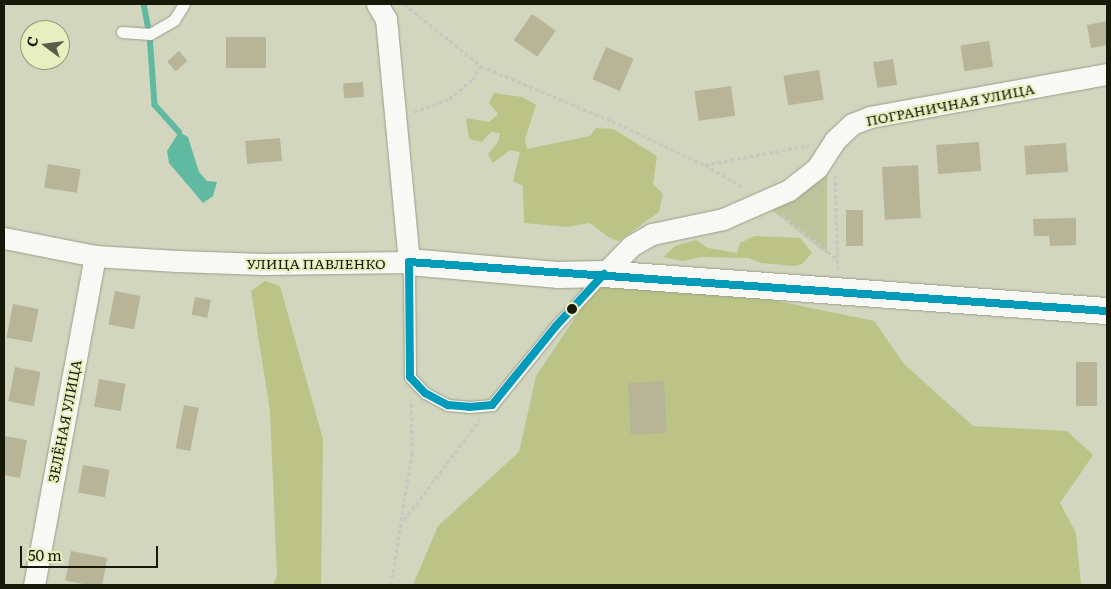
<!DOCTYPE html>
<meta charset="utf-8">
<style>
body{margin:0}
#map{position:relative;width:1111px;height:589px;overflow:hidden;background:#d3d6be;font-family:Literata,serif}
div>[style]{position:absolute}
.green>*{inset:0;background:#bdc39b}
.forest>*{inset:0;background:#bbc386}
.water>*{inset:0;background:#5fbaa1}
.stream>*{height:5.5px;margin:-2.75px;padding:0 2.75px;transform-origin:2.75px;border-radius:2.75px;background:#5fbaa1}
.building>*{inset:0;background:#b7b497;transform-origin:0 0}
.path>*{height:3px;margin-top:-1.5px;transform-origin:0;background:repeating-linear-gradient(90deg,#c6c8c1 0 4px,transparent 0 6.5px)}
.roads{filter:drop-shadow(0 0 1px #9b9d8b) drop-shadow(0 0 1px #9b9d8b)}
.service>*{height:11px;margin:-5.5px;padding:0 5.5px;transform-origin:5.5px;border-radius:5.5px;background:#f8f9f5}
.minor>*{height:21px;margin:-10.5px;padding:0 10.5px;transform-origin:10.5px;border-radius:10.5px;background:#f8f9f5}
.tertiary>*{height:26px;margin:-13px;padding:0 13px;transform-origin:13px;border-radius:13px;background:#f8f9f5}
.bus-1>*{height:8px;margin:-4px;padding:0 4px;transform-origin:4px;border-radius:4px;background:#029bba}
.dots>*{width:14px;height:14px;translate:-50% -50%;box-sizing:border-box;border:2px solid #e7eec0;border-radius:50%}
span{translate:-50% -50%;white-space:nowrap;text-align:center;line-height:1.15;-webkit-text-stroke:4px #e7eec0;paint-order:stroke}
.street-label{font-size:14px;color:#181a09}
.frame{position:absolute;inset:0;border:5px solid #181a09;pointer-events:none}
.north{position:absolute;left:20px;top:20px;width:50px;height:50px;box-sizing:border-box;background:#e7eec0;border:1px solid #949977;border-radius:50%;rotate:285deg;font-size:14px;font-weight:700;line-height:20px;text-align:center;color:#181a09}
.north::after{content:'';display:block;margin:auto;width:18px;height:22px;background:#595c48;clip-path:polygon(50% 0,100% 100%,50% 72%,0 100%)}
.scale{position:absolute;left:20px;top:546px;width:138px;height:22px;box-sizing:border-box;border:2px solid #181a09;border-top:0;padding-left:6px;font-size:15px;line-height:18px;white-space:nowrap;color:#181a09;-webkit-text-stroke:4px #e7eec0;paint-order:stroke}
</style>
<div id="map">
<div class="green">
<i style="clip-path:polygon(827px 174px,827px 254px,772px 210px)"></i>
</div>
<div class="forest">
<i style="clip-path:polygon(494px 93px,522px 97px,536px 105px,525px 139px,527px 149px,590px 136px,596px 128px,613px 129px,657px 156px,653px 184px,663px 194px,659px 212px,619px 241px,608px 237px,590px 223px,567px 227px,524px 223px,523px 186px,513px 181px,520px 152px,510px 150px,493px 163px,488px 154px,498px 142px,500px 133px,491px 132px,482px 142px,469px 139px,466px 118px,489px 122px,498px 114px,489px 103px)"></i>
<i style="clip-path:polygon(755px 236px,800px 238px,812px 253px,802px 264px,795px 266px,761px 263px,749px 258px,701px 257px,683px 261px,663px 257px,675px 246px,696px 240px,708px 248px,737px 253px,740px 243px)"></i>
<i style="clip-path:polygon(265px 281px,280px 286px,323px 439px,321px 585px,273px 585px,277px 576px,270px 411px,251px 291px)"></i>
<i style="clip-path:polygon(607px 281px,768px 299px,874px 321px,904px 364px,973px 426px,1067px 431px,1093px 455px,1060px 503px,1076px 533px,1081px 585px,413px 585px,438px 526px,519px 452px,536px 376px,585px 303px)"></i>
</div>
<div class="water">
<i style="clip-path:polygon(179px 132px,188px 137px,199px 172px,207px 181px,217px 182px,213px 196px,203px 203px,169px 163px,167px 151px)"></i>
</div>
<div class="stream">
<i style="left:144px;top:4px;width:31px;rotate:79deg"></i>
<i style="left:150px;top:34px;width:71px;rotate:86deg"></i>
<i style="left:155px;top:105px;width:36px;rotate:48deg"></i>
</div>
<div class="building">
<i style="left:532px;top:14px;width:29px;height:32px;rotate:35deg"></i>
<i style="clip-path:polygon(1107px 21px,1107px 45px,1091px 48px,1087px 25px)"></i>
<i style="left:226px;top:37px;width:40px;height:31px"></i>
<i style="left:989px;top:41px;width:26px;height:29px;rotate:81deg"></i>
<i style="left:606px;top:47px;width:30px;height:35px;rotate:23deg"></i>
<i style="left:179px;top:51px;width:13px;height:16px;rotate:48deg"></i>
<i style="left:893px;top:59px;width:26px;height:20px;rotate:81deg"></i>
<i style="left:819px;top:70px;width:30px;height:36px;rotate:81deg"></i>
<i style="left:363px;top:82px;width:15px;height:20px;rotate:86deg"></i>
<i style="left:731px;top:86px;width:30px;height:37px;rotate:82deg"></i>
<i style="left:280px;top:138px;width:23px;height:35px;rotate:85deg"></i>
<i style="left:979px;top:142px;width:29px;height:43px;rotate:86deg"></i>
<i style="left:1066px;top:143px;width:29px;height:42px;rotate:86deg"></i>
<i style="left:48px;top:164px;width:33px;height:24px;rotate:9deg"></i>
<i style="left:918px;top:165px;width:53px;height:36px;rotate:87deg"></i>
<i style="left:846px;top:210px;width:17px;height:36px"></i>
<i style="clip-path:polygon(1076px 218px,1076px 245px,1050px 246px,1049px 236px,1034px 236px,1033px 219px)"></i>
<i style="left:115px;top:291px;width:26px;height:34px;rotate:11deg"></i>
<i style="left:195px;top:297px;width:16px;height:18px;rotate:11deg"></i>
<i style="left:13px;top:304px;width:26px;height:34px;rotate:11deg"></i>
<i style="left:1076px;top:362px;width:21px;height:44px"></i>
<i style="left:15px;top:367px;width:26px;height:35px;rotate:11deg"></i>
<i style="left:99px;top:379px;width:27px;height:28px;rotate:10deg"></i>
<i style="left:664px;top:381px;width:52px;height:36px;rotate:87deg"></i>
<i style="left:184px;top:405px;width:15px;height:44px;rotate:11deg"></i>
<i style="clip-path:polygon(4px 436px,27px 440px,20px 478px,4px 475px)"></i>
<i style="left:83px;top:465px;width:27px;height:28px;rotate:10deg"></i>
<i style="left:71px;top:551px;width:37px;height:30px;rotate:11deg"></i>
</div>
<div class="path">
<i style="left:404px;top:4px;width:99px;rotate:38.8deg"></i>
<i style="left:481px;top:66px;width:142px;rotate:22.8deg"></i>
<i style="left:612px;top:121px;width:103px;rotate:25.3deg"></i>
<i style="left:705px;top:165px;width:45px;rotate:30.5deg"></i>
<i style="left:414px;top:112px;width:37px;rotate:-20deg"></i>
<i style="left:449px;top:99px;width:30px;rotate:-40deg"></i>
<i style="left:472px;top:80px;width:17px;rotate:-57deg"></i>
<i style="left:705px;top:165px;width:106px;rotate:-10.9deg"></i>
<i style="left:835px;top:175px;width:96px;rotate:88.2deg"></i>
<i style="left:782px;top:215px;width:72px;rotate:38.8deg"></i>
<i style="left:404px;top:520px;width:126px;rotate:-53deg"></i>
<i style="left:391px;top:585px;width:134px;rotate:-81deg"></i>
<i style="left:412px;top:453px;width:53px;rotate:-91.1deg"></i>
</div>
<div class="roads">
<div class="service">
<i style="left:122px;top:32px;width:28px;rotate:4deg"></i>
<i style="left:150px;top:34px;width:28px;rotate:-30deg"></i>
<i style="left:174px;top:20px;width:19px;rotate:-58deg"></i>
<i style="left:409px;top:262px;width:115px;rotate:89.5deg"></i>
<i style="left:410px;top:377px;width:22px;rotate:47deg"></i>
<i style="left:425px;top:393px;width:26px;rotate:28deg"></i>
<i style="left:448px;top:405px;width:21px;rotate:5deg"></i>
<i style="left:469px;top:407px;width:23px;rotate:-5deg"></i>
<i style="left:492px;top:405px;width:102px;rotate:-51deg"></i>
<i style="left:556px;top:326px;width:67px;rotate:-47.4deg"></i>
</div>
<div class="minor">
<i style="left:4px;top:238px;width:93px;rotate:11.2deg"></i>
<i style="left:95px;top:256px;width:82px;rotate:3.5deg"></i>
<i style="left:177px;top:261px;width:86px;rotate:2deg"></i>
<i style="left:263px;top:264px;width:146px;rotate:-0.8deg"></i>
<i style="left:409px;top:262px;width:244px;rotate:-95.4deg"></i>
<i style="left:386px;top:19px;width:17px;rotate:-121deg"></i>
<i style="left:604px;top:274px;width:39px;rotate:-46deg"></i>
<i style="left:631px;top:246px;width:24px;rotate:-30deg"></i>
<i style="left:652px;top:234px;width:73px;rotate:-11.9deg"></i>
<i style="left:723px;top:219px;width:72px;rotate:-23.7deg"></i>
<i style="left:789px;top:190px;width:36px;rotate:-38deg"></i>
<i style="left:817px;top:168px;width:33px;rotate:-57deg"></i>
<i style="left:835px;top:140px;width:23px;rotate:-43deg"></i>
<i style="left:852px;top:124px;width:19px;rotate:-21deg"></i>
<i style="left:870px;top:117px;width:241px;rotate:-10.3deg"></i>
<i style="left:34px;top:585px;width:335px;rotate:-79.5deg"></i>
</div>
<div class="tertiary">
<i style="left:409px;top:262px;width:151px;rotate:5deg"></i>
<i style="left:559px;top:275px;width:45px;rotate:-1.3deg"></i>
<i style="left:604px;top:274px;width:504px;rotate:4.21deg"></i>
</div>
</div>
<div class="bus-1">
<i style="left:409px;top:262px;width:700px;rotate:4.02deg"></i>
<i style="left:409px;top:262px;width:115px;rotate:89.5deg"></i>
<i style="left:410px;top:377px;width:22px;rotate:47deg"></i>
<i style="left:425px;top:393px;width:26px;rotate:28deg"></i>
<i style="left:448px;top:405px;width:21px;rotate:5deg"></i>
<i style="left:469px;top:407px;width:23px;rotate:-5deg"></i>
<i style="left:492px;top:405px;width:102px;rotate:-51deg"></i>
<i style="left:556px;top:326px;width:71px;rotate:-47.3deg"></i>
</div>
<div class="dots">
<i style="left:572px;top:309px;background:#181a09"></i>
</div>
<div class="street-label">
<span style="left:950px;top:104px;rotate:-11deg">ПОГРАНИЧНАЯ УЛИЦА</span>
<span style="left:316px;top:263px">УЛИЦА ПАВЛЕНКО</span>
<span style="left:64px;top:421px;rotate:-79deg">ЗЕЛЁНАЯ УЛИЦА</span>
</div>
<div class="frame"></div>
<div class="north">С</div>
<div class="scale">50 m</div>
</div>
